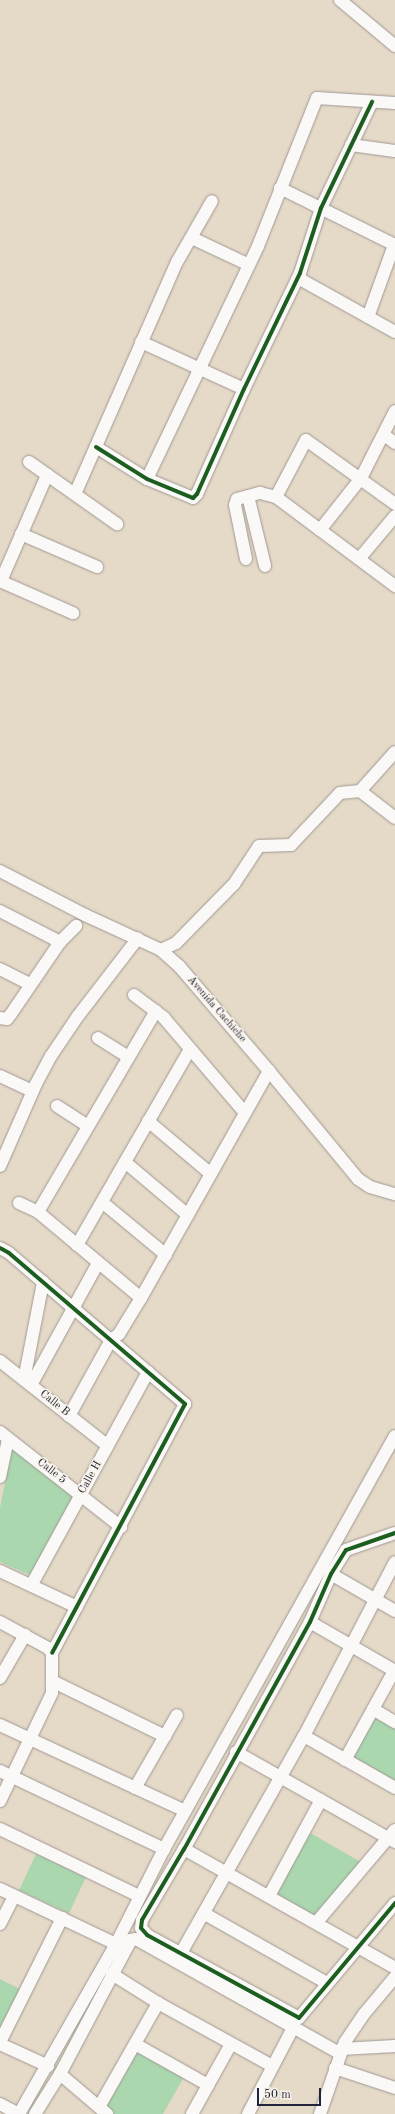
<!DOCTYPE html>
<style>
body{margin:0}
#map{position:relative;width:395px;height:2114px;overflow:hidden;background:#e5d9c8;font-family:"Old Standard TT",serif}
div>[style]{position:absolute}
.green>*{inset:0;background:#abd7af;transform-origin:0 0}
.roads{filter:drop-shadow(0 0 1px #a09993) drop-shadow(0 0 1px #a09993)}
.minor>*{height:12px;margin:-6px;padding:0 6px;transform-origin:6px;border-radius:6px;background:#fbf9f7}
.cycleway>*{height:4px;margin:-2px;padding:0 2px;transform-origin:2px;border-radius:2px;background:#1b5e20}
span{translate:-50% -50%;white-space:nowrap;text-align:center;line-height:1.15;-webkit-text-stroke:3px #f7f3e8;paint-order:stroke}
.street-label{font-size:11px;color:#22223b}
.scale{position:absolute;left:257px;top:2088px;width:64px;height:18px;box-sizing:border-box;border:2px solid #22223b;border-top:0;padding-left:5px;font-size:12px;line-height:14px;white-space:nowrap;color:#22223b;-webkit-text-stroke:3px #f7f3e8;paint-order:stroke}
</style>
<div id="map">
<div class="green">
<i style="clip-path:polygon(15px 1447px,75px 1495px,30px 1575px,0 1562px,0 1508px,11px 1451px)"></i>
<i style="clip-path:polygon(374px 1713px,395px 1725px,395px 1784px,349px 1758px)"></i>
<i style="clip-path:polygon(307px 1831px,364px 1864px,317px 1920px,273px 1895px)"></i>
<i style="left:36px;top:1854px;width:55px;height:40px;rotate:25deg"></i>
<i style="clip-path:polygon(0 1979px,20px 1989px,0 2029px)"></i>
<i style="clip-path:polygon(137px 2048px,185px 2075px,163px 2114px,112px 2114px,104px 2106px)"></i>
</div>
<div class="roads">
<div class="minor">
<i style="left:340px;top:0;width:72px;rotate:39.9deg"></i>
<i style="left:351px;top:145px;width:44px;rotate:7.8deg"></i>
<i style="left:280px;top:188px;width:128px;rotate:26.4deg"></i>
<i style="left:192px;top:238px;width:63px;rotate:25.3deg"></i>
<i style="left:298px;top:278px;width:111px;rotate:29.1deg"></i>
<i style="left:368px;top:317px;width:77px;rotate:-70.1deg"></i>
<i style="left:141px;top:342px;width:113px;rotate:24.5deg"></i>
<i style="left:384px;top:435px;width:14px;rotate:36deg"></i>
<i style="left:96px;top:447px;width:60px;rotate:32.1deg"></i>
<i style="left:147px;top:479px;width:50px;rotate:22.4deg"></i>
<i style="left:193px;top:498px;width:6px;rotate:-45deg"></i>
<i style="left:197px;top:494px;width:115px;rotate:-65.9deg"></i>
<i style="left:244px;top:389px;width:129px;rotate:-64.2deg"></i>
<i style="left:300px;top:273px;width:68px;rotate:-72.1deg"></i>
<i style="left:321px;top:208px;width:118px;rotate:-64.3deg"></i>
<i style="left:29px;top:462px;width:108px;rotate:35.2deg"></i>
<i style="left:147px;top:479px;width:258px;rotate:-64.5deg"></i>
<i style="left:258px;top:246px;width:159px;rotate:-68.3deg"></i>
<i style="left:317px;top:98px;width:78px;rotate:3.7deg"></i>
<i style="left:75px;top:494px;width:253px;rotate:-66.3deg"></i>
<i style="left:177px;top:262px;width:70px;rotate:-60.2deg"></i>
<i style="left:248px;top:496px;width:72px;rotate:76.3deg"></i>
<i style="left:276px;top:497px;width:64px;rotate:-62.2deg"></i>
<i style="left:306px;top:440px;width:110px;rotate:35.7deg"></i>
<i style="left:320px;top:530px;width:66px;rotate:-51.7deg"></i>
<i style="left:361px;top:478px;width:75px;rotate:-63.1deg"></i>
<i style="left:21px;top:534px;width:83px;rotate:23.5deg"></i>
<i style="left:246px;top:559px;width:55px;rotate:-101.5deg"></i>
<i style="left:235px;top:505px;width:6px;rotate:-72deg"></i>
<i style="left:237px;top:499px;width:24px;rotate:-15deg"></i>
<i style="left:260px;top:493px;width:16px;rotate:14deg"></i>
<i style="left:276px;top:497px;width:149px;rotate:36.8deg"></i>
<i style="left:359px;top:559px;width:56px;rotate:-50.1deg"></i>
<i style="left:0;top:581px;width:80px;rotate:23.7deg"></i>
<i style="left:1px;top:581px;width:116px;rotate:-66.5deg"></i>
<i style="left:360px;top:791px;width:44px;rotate:37.6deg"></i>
<i style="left:0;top:871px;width:96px;rotate:27.4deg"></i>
<i style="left:85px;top:915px;width:84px;rotate:24.7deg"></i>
<i style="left:161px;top:950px;width:24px;rotate:42deg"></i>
<i style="left:179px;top:966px;width:138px;rotate:49.4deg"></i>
<i style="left:269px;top:1071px;width:140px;rotate:50.5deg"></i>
<i style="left:358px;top:1179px;width:14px;rotate:34deg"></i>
<i style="left:370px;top:1187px;width:26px;rotate:16deg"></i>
<i style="left:0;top:911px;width:68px;rotate:27.3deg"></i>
<i style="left:161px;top:950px;width:17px;rotate:-25deg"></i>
<i style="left:176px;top:943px;width:83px;rotate:-45.5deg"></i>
<i style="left:234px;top:884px;width:45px;rotate:-56.7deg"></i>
<i style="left:259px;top:846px;width:32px;rotate:-2deg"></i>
<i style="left:291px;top:845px;width:71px;rotate:-46.7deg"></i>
<i style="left:340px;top:793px;width:20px;rotate:-6deg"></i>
<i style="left:360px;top:791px;width:52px;rotate:-48.1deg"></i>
<i style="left:0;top:969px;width:34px;rotate:27deg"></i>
<i style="left:134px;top:995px;width:38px;rotate:37deg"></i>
<i style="left:164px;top:1018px;width:125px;rotate:49.5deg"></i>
<i style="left:0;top:1018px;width:7px;rotate:8deg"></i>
<i style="left:7px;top:1019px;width:6px;rotate:-51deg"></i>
<i style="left:11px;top:1014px;width:87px;rotate:-55.8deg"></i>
<i style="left:60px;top:942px;width:23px;rotate:-45deg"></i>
<i style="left:98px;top:1038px;width:36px;rotate:32deg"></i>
<i style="left:0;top:1076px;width:35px;rotate:25deg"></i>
<i style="left:57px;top:1106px;width:37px;rotate:33deg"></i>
<i style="left:148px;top:1121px;width:82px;rotate:40.1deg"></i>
<i style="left:125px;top:1162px;width:82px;rotate:40.1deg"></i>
<i style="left:0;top:1166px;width:90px;rotate:-66.3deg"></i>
<i style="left:36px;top:1084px;width:32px;rotate:-62deg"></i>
<i style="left:51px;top:1056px;width:48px;rotate:-56deg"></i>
<i style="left:78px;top:1016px;width:98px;rotate:-52.4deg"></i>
<i style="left:102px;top:1202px;width:83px;rotate:39.6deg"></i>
<i style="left:19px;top:1203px;width:21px;rotate:25deg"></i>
<i style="left:38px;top:1212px;width:134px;rotate:39.9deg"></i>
<i style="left:38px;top:1212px;width:233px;rotate:-59.6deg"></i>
<i style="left:77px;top:1245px;width:226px;rotate:-60deg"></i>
<i style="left:0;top:1248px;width:10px;rotate:29deg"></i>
<i style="left:9px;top:1253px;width:232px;rotate:40.6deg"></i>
<i style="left:185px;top:1404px;width:282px;rotate:118.1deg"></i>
<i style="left:0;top:1361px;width:137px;rotate:38.2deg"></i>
<i style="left:24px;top:1380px;width:100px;rotate:-79deg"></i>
<i style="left:31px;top:1385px;width:139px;rotate:-61.2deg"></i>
<i style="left:69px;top:1416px;width:87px;rotate:-61.1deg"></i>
<i style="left:111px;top:1340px;width:10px;rotate:-37deg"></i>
<i style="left:119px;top:1334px;width:42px;rotate:-58.6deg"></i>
<i style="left:141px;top:1298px;width:261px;rotate:-60.6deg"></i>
<i style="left:0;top:1432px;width:154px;rotate:38.1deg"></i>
<i style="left:0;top:1477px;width:39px;rotate:-78deg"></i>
<i style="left:395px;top:1533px;width:52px;rotate:160.9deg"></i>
<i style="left:346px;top:1550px;width:28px;rotate:122deg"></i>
<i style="left:331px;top:1574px;width:52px;rotate:113.6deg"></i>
<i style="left:310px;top:1622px;width:260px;rotate:119deg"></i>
<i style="left:184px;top:1849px;width:82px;rotate:120.6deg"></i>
<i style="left:142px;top:1920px;width:8px;rotate:97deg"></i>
<i style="left:141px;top:1928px;width:9px;rotate:49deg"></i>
<i style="left:147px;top:1935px;width:173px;rotate:28.6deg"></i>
<i style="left:299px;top:2018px;width:150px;rotate:-50.1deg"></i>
<i style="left:0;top:1571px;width:85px;rotate:25.1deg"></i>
<i style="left:331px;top:1574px;width:74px;rotate:30deg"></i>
<i style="left:32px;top:1584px;width:242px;rotate:-61.3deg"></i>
<i style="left:0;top:1622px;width:55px;rotate:28.4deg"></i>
<i style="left:48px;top:1648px;width:6px;rotate:51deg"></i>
<i style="left:52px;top:1653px;width:40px;rotate:90deg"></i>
<i style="left:52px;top:1693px;width:120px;rotate:115.7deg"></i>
<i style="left:310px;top:1622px;width:98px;rotate:30deg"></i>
<i style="left:0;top:1678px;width:50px;rotate:-59.8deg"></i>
<i style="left:52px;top:1681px;width:126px;rotate:26deg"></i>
<i style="left:373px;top:1709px;width:26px;rotate:31deg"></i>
<i style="left:0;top:1725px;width:204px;rotate:24.9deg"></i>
<i style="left:304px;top:1736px;width:105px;rotate:29.7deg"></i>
<i style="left:236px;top:1752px;width:183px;rotate:29.5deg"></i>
<i style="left:345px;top:1760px;width:102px;rotate:-61.2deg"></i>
<i style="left:0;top:1771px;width:182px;rotate:25.4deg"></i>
<i style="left:135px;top:1788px;width:84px;rotate:-60.1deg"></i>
<i style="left:0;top:1829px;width:154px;rotate:25.7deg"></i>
<i style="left:184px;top:1849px;width:242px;rotate:29.4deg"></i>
<i style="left:0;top:1889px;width:128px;rotate:25.4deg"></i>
<i style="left:269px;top:1896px;width:109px;rotate:-61.6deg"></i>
<i style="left:205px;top:1914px;width:140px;rotate:29.5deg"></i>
<i style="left:316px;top:1923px;width:122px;rotate:-49.7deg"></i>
<i style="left:0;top:1924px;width:31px;rotate:-63deg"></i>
<i style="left:181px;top:1953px;width:249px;rotate:-60.5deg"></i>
<i style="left:304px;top:1736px;width:196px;rotate:-62.4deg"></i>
<i style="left:112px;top:1974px;width:54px;rotate:32.2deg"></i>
<i style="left:158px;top:2003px;width:130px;rotate:28.9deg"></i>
<i style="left:0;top:2042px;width:139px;rotate:-63.4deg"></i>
<i style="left:0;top:2044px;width:53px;rotate:24.6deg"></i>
<i style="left:135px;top:2044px;width:84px;rotate:29.3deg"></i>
<i style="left:341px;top:2049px;width:54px;rotate:-3.2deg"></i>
<i style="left:335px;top:2068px;width:63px;rotate:18.4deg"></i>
<i style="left:60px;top:2074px;width:62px;rotate:40.4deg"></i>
<i style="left:0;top:2104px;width:21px;rotate:28deg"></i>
<i style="left:99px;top:2107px;width:120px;rotate:-60.4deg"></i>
<i style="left:19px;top:2114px;width:196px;rotate:-60.3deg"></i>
<i style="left:116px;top:1944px;width:106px;rotate:-63.2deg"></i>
<i style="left:164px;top:1849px;width:473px;rotate:-60.8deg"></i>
<i style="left:35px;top:2114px;width:47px;rotate:-58deg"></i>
<i style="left:60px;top:2074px;width:152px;rotate:-62.1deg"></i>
<i style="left:131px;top:1940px;width:5px;rotate:-11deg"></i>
<i style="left:136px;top:1939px;width:233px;rotate:29.3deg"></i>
<i style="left:192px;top:2114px;width:80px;rotate:-60.9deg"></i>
<i style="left:248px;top:2114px;width:97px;rotate:-62.4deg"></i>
<i style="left:320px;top:2114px;width:76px;rotate:-70.9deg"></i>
<i style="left:345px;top:2042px;width:34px;rotate:-56deg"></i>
<i style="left:364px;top:2014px;width:48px;rotate:-50deg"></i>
</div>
</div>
<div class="cycleway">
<i style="left:96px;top:447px;width:60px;rotate:32.1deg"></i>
<i style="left:147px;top:479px;width:50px;rotate:22.4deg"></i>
<i style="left:193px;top:498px;width:6px;rotate:-45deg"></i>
<i style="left:197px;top:494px;width:115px;rotate:-65.9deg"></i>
<i style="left:244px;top:389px;width:129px;rotate:-64.2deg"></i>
<i style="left:300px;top:273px;width:68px;rotate:-72.1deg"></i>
<i style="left:321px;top:208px;width:118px;rotate:-64.3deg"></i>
<i style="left:0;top:1248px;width:10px;rotate:29deg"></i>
<i style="left:9px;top:1253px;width:232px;rotate:40.6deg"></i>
<i style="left:185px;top:1404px;width:282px;rotate:118.1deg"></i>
<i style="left:395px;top:1533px;width:52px;rotate:160.9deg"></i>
<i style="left:346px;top:1550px;width:28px;rotate:122deg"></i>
<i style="left:331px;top:1574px;width:52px;rotate:113.6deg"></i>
<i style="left:310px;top:1622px;width:260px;rotate:119deg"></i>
<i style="left:184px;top:1849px;width:82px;rotate:120.6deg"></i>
<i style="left:142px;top:1920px;width:8px;rotate:97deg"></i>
<i style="left:141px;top:1928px;width:9px;rotate:49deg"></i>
<i style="left:147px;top:1935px;width:173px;rotate:28.6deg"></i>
<i style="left:299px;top:2018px;width:150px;rotate:-50.1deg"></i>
</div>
<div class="street-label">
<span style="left:216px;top:1010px;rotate:49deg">Avenida Cachiche</span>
<span style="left:54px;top:1404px;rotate:39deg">Calle B</span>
<span style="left:51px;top:1472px;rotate:38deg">Calle 5</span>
<span style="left:91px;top:1478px;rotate:-61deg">Calle H</span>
</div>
<div class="scale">50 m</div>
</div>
